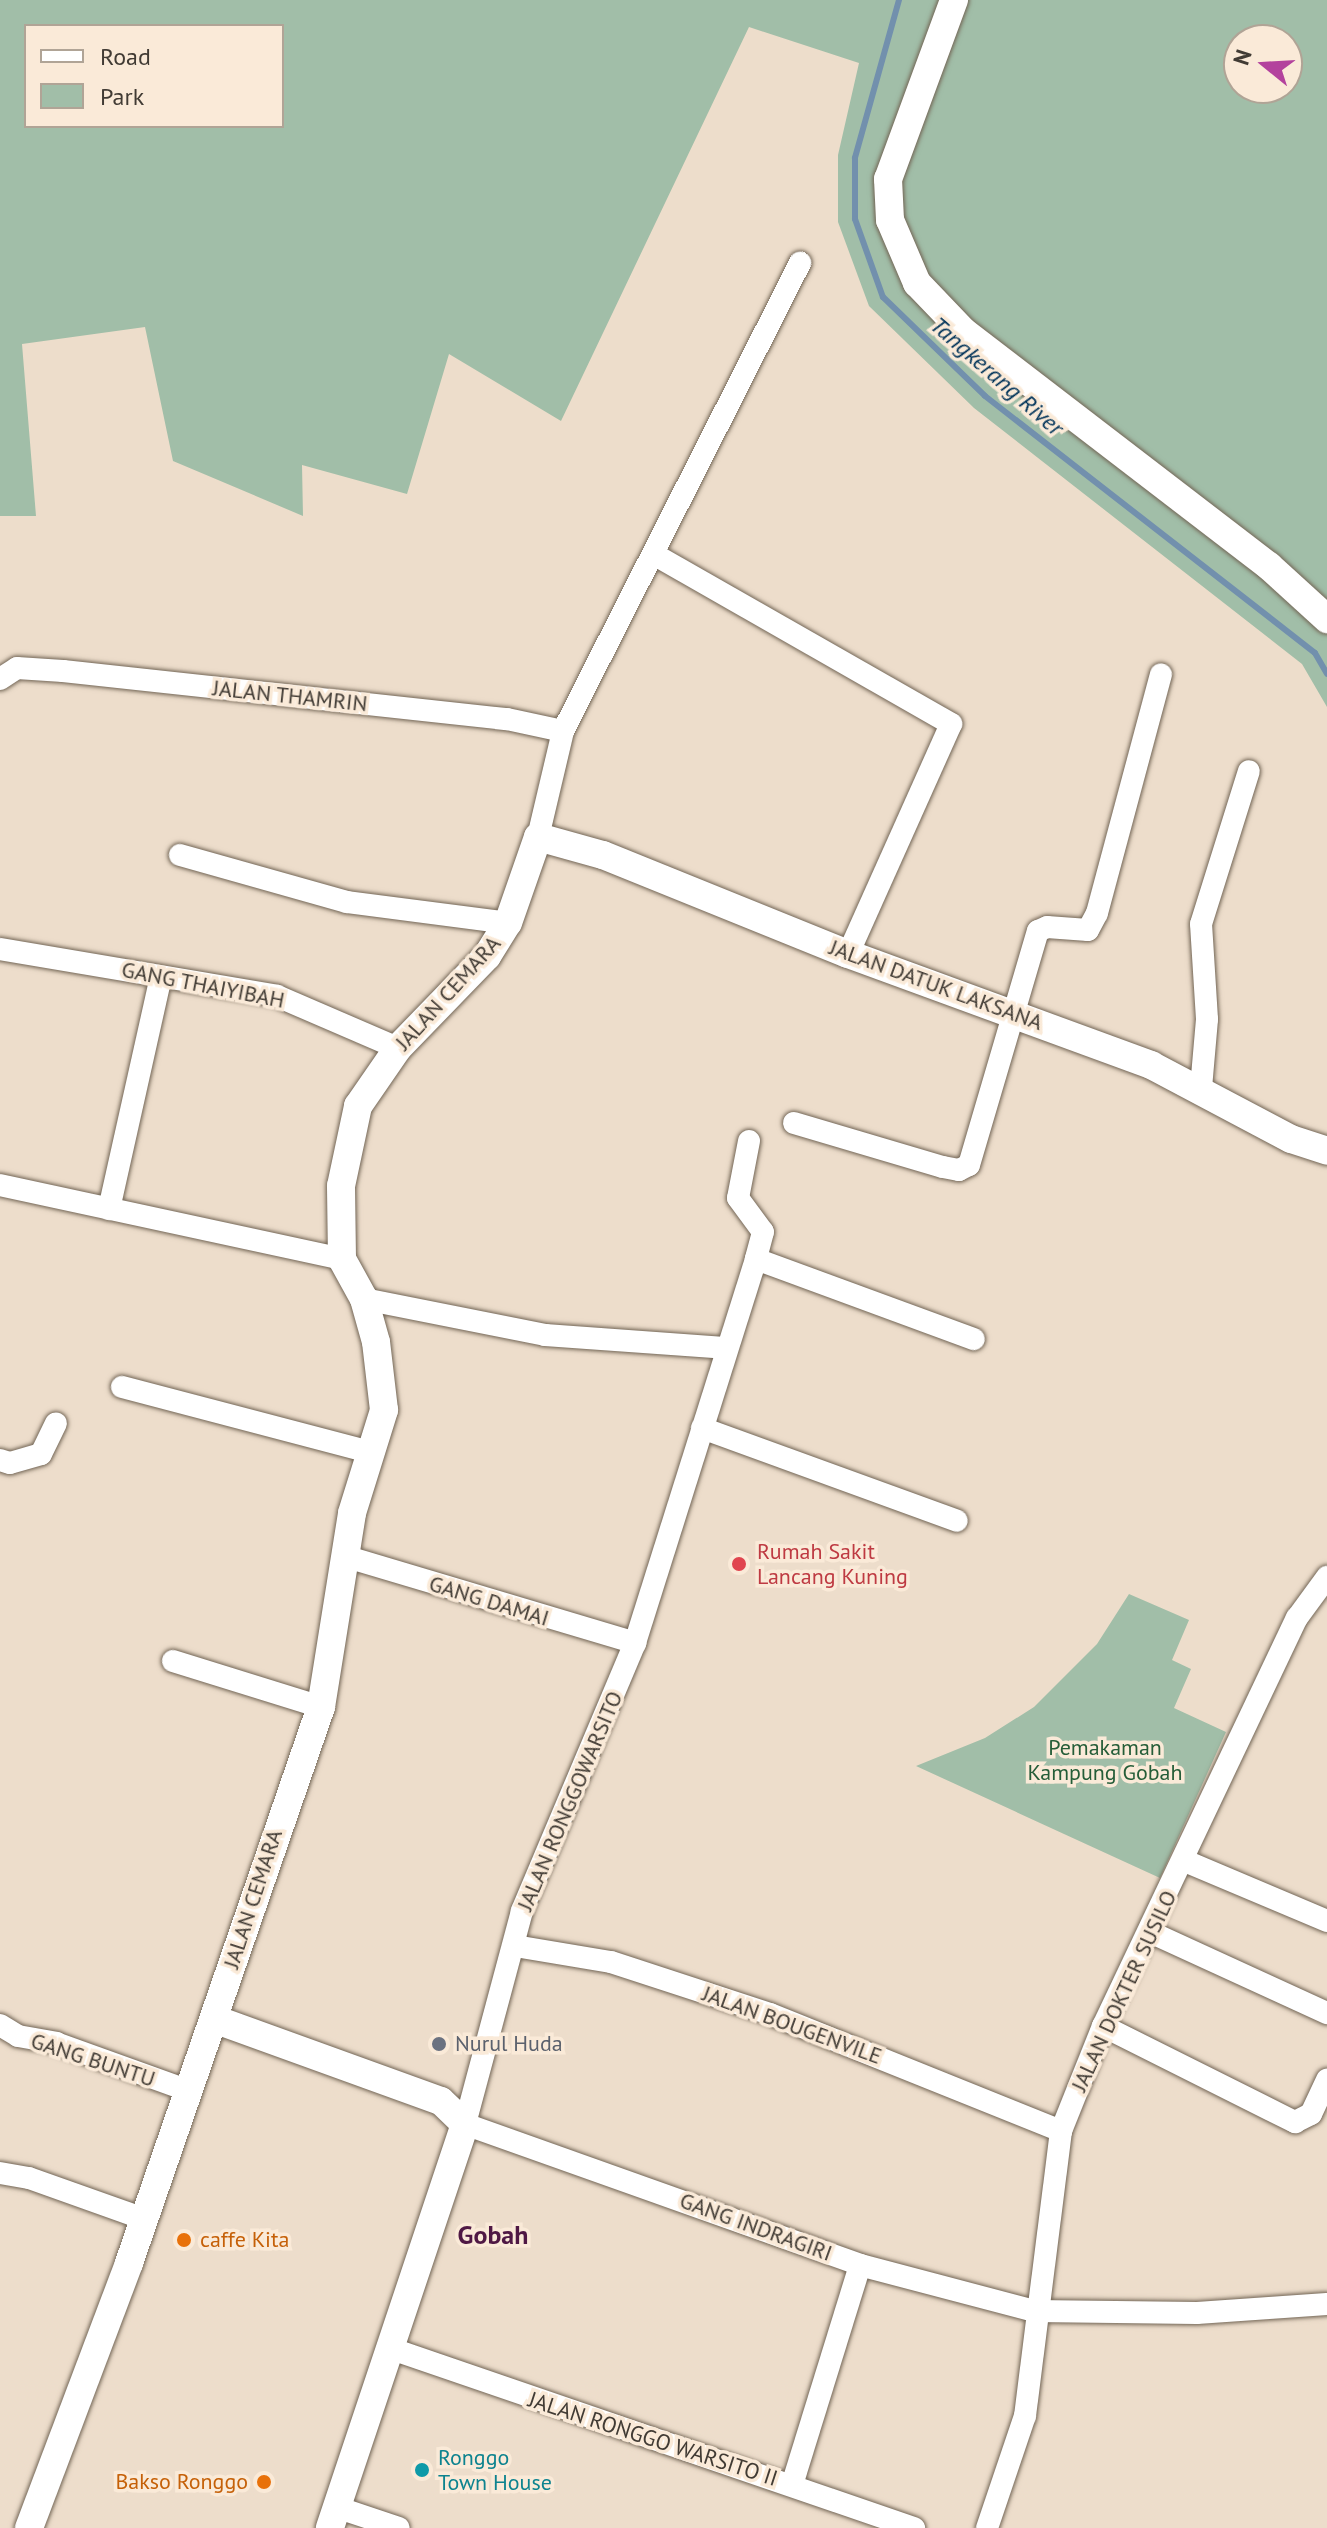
<!DOCTYPE html>
<style>
body{margin:0}
#map{position:relative;width:1327px;height:2528px;overflow:hidden;background:#edddcb;font-family:"PT Sans",sans-serif}
div>[style]{position:absolute}
.green>*{inset:0;background:#a1bea8}
.stream>*{height:6px;margin:-3px;padding:0 3px;transform-origin:3px;border-radius:3px;background:#7290ad}
.roads{filter:drop-shadow(0 0 2px #726555) drop-shadow(0 0 2px #726555)}
.minor>*{height:22px;margin:-11px;padding:0 11px;transform-origin:11px;border-radius:11px;background:#fff}
.tertiary>*{height:28px;margin:-14px;padding:0 14px;transform-origin:14px;border-radius:14px;background:#fff}
.dots>*{width:22px;height:22px;translate:-50% -50%;box-sizing:border-box;border:4px solid #faead8;border-radius:50%}
span{translate:-50% -50%;white-space:nowrap;text-align:center;line-height:1.15;-webkit-text-stroke:7px #faead8;paint-order:stroke}
.street-label{font-size:22px;color:#413b34}
.health-label{font-size:22px;color:#be3a42}
.left{translate:0 -50%;text-align:left}
.park-label{font-size:22px;color:#255d38}
.worship-label{font-size:22px;color:#5b616d}
.food-label{font-size:22px;color:#c56008}
.right{translate:-100% -50%;text-align:right}
.culture-label{font-size:22px;color:#0d838f}
.water-label{font-size:24px;color:#003359;font-style:italic}
.quarter-label{font-size:26px;color:#4f1844;font-weight:700}
.legend{position:absolute;left:24px;top:24px;width:260px;height:104px;box-sizing:border-box;background:#faead8;border:2px solid #b0a496;margin:0;padding:10px 14px;list-style:none;font-size:24px;color:#413b34}
.legend li{display:flex;align-items:center;gap:16px;height:40px}
.legend b{width:40px;border:2px solid #b0a496}
.north{position:absolute;left:1223px;top:24px;width:80px;height:80px;box-sizing:border-box;background:#faead8;border:2px solid #b0a496;border-radius:50%;rotate:288deg;font-size:22px;font-weight:700;line-height:32px;text-align:center;color:#413b34}
.north::after{content:'';display:block;margin:auto;width:28px;height:36px;background:#b3429d;clip-path:polygon(50% 0,100% 100%,50% 72%,0 100%)}
</style>
<div id="map">
<div class="green">
<i style="clip-path:polygon(evenodd,0 0,1327px 0,1327px 707px,1302px 664px,974px 408px,869px 306px,838px 222px,838px 155px,859px 63px,749px 27px,561px 421px,449px 354px,407px 494px,302px 465px,303px 516px,173px 461px,145px 327px,22px 344px,36px 516px,0 516px,0 0,26px 26px,282px 26px,282px 126px,26px 126px,26px 26px,0 0,1239px 40px,1287px 40px,1287px 88px,1239px 88px,1239px 40px)"></i>
<i style="clip-path:polygon(1129px 1594px,1189px 1620px,1172px 1660px,1191px 1669px,1174px 1708px,1226px 1732px,1160px 1878px,916px 1766px,985px 1738px,1034px 1707px,1097px 1644px)"></i>
</div>
<div class="stream">
<i style="left:899px;top:0;width:164px;rotate:105.6deg"></i>
<i style="left:855px;top:158px;width:61px;rotate:90deg"></i>
<i style="left:855px;top:219px;width:83px;rotate:70.3deg"></i>
<i style="left:883px;top:297px;width:142px;rotate:44.1deg"></i>
<i style="left:985px;top:396px;width:418px;rotate:37.9deg"></i>
<i style="left:1315px;top:653px;width:24px;rotate:60deg"></i>
</div>
<div class="roads">
<div class="minor">
<i style="left:655px;top:555px;width:341px;rotate:29.7deg"></i>
<i style="left:951px;top:724px;width:252px;rotate:114.1deg"></i>
<i style="left:0;top:679px;width:20px;rotate:-33deg"></i>
<i style="left:17px;top:668px;width:46px;rotate:3.7deg"></i>
<i style="left:63px;top:671px;width:447px;rotate:6.2deg"></i>
<i style="left:507px;top:719px;width:57px;rotate:12.1deg"></i>
<i style="left:538px;top:837px;width:109px;rotate:-76.7deg"></i>
<i style="left:563px;top:731px;width:525px;rotate:-63.14deg"></i>
<i style="left:180px;top:855px;width:173px;rotate:15.7deg"></i>
<i style="left:347px;top:902px;width:162px;rotate:7.4deg"></i>
<i style="left:0;top:949px;width:281px;rotate:9.6deg"></i>
<i style="left:277px;top:996px;width:132px;rotate:23.3deg"></i>
<i style="left:1201px;top:1088px;width:69px;rotate:-85deg"></i>
<i style="left:1207px;top:1019px;width:95px;rotate:-93.6deg"></i>
<i style="left:1201px;top:924px;width:160px;rotate:-72.6deg"></i>
<i style="left:794px;top:1123px;width:155px;rotate:16.5deg"></i>
<i style="left:943px;top:1167px;width:16px;rotate:11deg"></i>
<i style="left:959px;top:1170px;width:11px;rotate:-27deg"></i>
<i style="left:969px;top:1165px;width:244px;rotate:-73.6deg"></i>
<i style="left:1038px;top:931px;width:10px;rotate:-24deg"></i>
<i style="left:1047px;top:927px;width:41px;rotate:4.2deg"></i>
<i style="left:1088px;top:930px;width:19px;rotate:-62deg"></i>
<i style="left:1097px;top:913px;width:247px;rotate:-75deg"></i>
<i style="left:749px;top:1141px;width:58px;rotate:100.9deg"></i>
<i style="left:738px;top:1198px;width:42px;rotate:53.7deg"></i>
<i style="left:763px;top:1232px;width:28px;rotate:105deg"></i>
<i style="left:756px;top:1259px;width:403px;rotate:107.5deg"></i>
<i style="left:635px;top:1643px;width:291px;rotate:112.9deg"></i>
<i style="left:522px;top:1911px;width:220px;rotate:105deg"></i>
<i style="left:465px;top:2124px;width:419px;rotate:19.6deg"></i>
<i style="left:860px;top:2265px;width:180px;rotate:14.8deg"></i>
<i style="left:1034px;top:2311px;width:163px;rotate:0.7deg"></i>
<i style="left:1197px;top:2313px;width:130px;rotate:-4deg"></i>
<i style="left:0;top:1185px;width:350px;rotate:12.2deg"></i>
<i style="left:109px;top:1209px;width:235px;rotate:-77.4deg"></i>
<i style="left:756px;top:1259px;width:232px;rotate:20.2deg"></i>
<i style="left:364px;top:1299px;width:185px;rotate:11.2deg"></i>
<i style="left:545px;top:1335px;width:180px;rotate:4.1deg"></i>
<i style="left:122px;top:1387px;width:256px;rotate:14.7deg"></i>
<i style="left:702px;top:1428px;width:271px;rotate:20deg"></i>
<i style="left:0;top:1460px;width:10px;rotate:17deg"></i>
<i style="left:10px;top:1463px;width:32px;rotate:-16deg"></i>
<i style="left:41px;top:1454px;width:34px;rotate:-64deg"></i>
<i style="left:344px;top:1556px;width:304px;rotate:16.6deg"></i>
<i style="left:173px;top:1661px;width:155px;rotate:17.3deg"></i>
<i style="left:1185px;top:1861px;width:154px;rotate:22.9deg"></i>
<i style="left:1150px;top:1932px;width:195px;rotate:24.6deg"></i>
<i style="left:515px;top:1946px;width:97px;rotate:9.5deg"></i>
<i style="left:611px;top:1962px;width:167px;rotate:18.1deg"></i>
<i style="left:770px;top:2014px;width:314px;rotate:21.9deg"></i>
<i style="left:0;top:2025px;width:21px;rotate:31deg"></i>
<i style="left:18px;top:2036px;width:39px;rotate:10deg"></i>
<i style="left:56px;top:2043px;width:141px;rotate:19.8deg"></i>
<i style="left:1103px;top:2026px;width:215px;rotate:26.6deg"></i>
<i style="left:1295px;top:2122px;width:18px;rotate:-27deg"></i>
<i style="left:1311px;top:2114px;width:38px;rotate:-65deg"></i>
<i style="left:0;top:2173px;width:29px;rotate:10deg"></i>
<i style="left:29px;top:2178px;width:122px;rotate:19.6deg"></i>
<i style="left:392px;top:2349px;width:552px;rotate:18.93deg"></i>
<i style="left:792px;top:2485px;width:230px;rotate:-72.8deg"></i>
<i style="left:336px;top:2507px;width:66px;rotate:18.4deg"></i>
<i style="left:987px;top:2528px;width:118px;rotate:-71.3deg"></i>
<i style="left:1025px;top:2416px;width:287px;rotate:-82.8deg"></i>
<i style="left:1061px;top:2131px;width:113px;rotate:-68.2deg"></i>
<i style="left:1103px;top:2026px;width:452px;rotate:-64.6deg"></i>
<i style="left:1297px;top:1618px;width:51px;rotate:-53.8deg"></i>
</div>
<div class="tertiary">
<i style="left:954px;top:0;width:191px;rotate:110.2deg"></i>
<i style="left:888px;top:179px;width:41px;rotate:87.2deg"></i>
<i style="left:890px;top:220px;width:69px;rotate:66.8deg"></i>
<i style="left:917px;top:283px;width:68px;rotate:46.2deg"></i>
<i style="left:964px;top:332px;width:384px;rotate:37.5deg"></i>
<i style="left:1269px;top:566px;width:79px;rotate:42.4deg"></i>
<i style="left:214px;top:2019px;width:241px;rotate:19.9deg"></i>
<i style="left:441px;top:2101px;width:33px;rotate:44deg"></i>
<i style="left:465px;top:2124px;width:426px;rotate:108.5deg"></i>
<i style="left:29px;top:2528px;width:283px;rotate:-69.3deg"></i>
<i style="left:129px;top:2263px;width:588px;rotate:-70.95deg"></i>
<i style="left:321px;top:1707px;width:196px;rotate:-80.9deg"></i>
<i style="left:352px;top:1513px;width:108px;rotate:-72.7deg"></i>
<i style="left:384px;top:1410px;width:68px;rotate:-96.7deg"></i>
<i style="left:376px;top:1342px;width:45px;rotate:-105.6deg"></i>
<i style="left:364px;top:1299px;width:46px;rotate:-118.8deg"></i>
<i style="left:342px;top:1259px;width:73px;rotate:-90.8deg"></i>
<i style="left:341px;top:1186px;width:82px;rotate:-78deg"></i>
<i style="left:358px;top:1106px;width:70px;rotate:-55.4deg"></i>
<i style="left:398px;top:1048px;width:128px;rotate:-45.9deg"></i>
<i style="left:487px;top:956px;width:39px;rotate:-58deg"></i>
<i style="left:508px;top:923px;width:91px;rotate:-70.8deg"></i>
<i style="left:538px;top:837px;width:67px;rotate:15.5deg"></i>
<i style="left:603px;top:855px;width:264px;rotate:22deg"></i>
<i style="left:848px;top:954px;width:323px;rotate:20.1deg"></i>
<i style="left:1151px;top:1065px;width:158px;rotate:27.9deg"></i>
<i style="left:1291px;top:1139px;width:38px;rotate:18deg"></i>
</div>
</div>
<div class="dots">
<i style="left:739px;top:1564px;background:#e0444e"></i>
<i style="left:439px;top:2044px;background:#6b7280"></i>
<i style="left:184px;top:2240px;background:#e8710a"></i>
<i style="left:422px;top:2470px;background:#0f9aa8"></i>
<i style="left:264px;top:2482px;background:#e8710a"></i>
</div>
<div class="street-label">
<span style="left:290px;top:696px;rotate:6deg">JALAN THAMRIN</span>
<span style="left:203px;top:985px;rotate:11deg">GANG THAIYIBAH</span>
<span style="left:936px;top:985px;rotate:20deg">JALAN DATUK LAKSANA</span>
<span style="left:448px;top:993px;rotate:-48deg">JALAN CEMARA</span>
<span style="left:489px;top:1601px;rotate:17deg">GANG DAMAI</span>
<span style="left:570px;top:1801px;rotate:-67deg">JALAN RONGGOWARSITO</span>
<span style="left:253px;top:1899px;rotate:-72deg">JALAN CEMARA</span>
<span style="left:1124px;top:1991px;rotate:-65deg">JALAN DOKTER SUSILO</span>
<span style="left:792px;top:2025px;rotate:20deg">JALAN BOUGENVILE</span>
<span style="left:93px;top:2060px;rotate:18deg">GANG BUNTU</span>
<span style="left:756px;top:2227px;rotate:20deg">GANG INDRAGIRI</span>
<span style="left:653px;top:2439px;rotate:18deg">JALAN RONGGO WARSITO II</span>
</div>
<div class="health-label">
<span class="left" style="left:757px;top:1564px">Rumah Sakit<br>Lancang Kuning</span>
</div>
<div class="park-label">
<span style="left:1105px;top:1760px">Pemakaman<br>Kampung Gobah</span>
</div>
<div class="worship-label">
<span class="left" style="left:455px;top:2044px">Nurul Huda</span>
</div>
<div class="food-label">
<span class="left" style="left:200px;top:2240px">caffe Kita</span>
<span class="right" style="left:248px;top:2482px">Bakso Ronggo</span>
</div>
<div class="culture-label">
<span class="left" style="left:438px;top:2470px">Ronggo<br>Town House</span>
</div>
<div class="water-label">
<span style="left:997px;top:376px;rotate:41deg">Tangkerang River</span>
</div>
<div class="quarter-label">
<span style="left:493px;top:2235px">Gobah</span>
</div>
<ul class="legend">
<li><b style="height:10px;background:#fff"></b>Road</li>
<li><b style="height:22px;background:#a1bea8"></b>Park</li>
</ul>
<div class="north">N</div>
</div>
